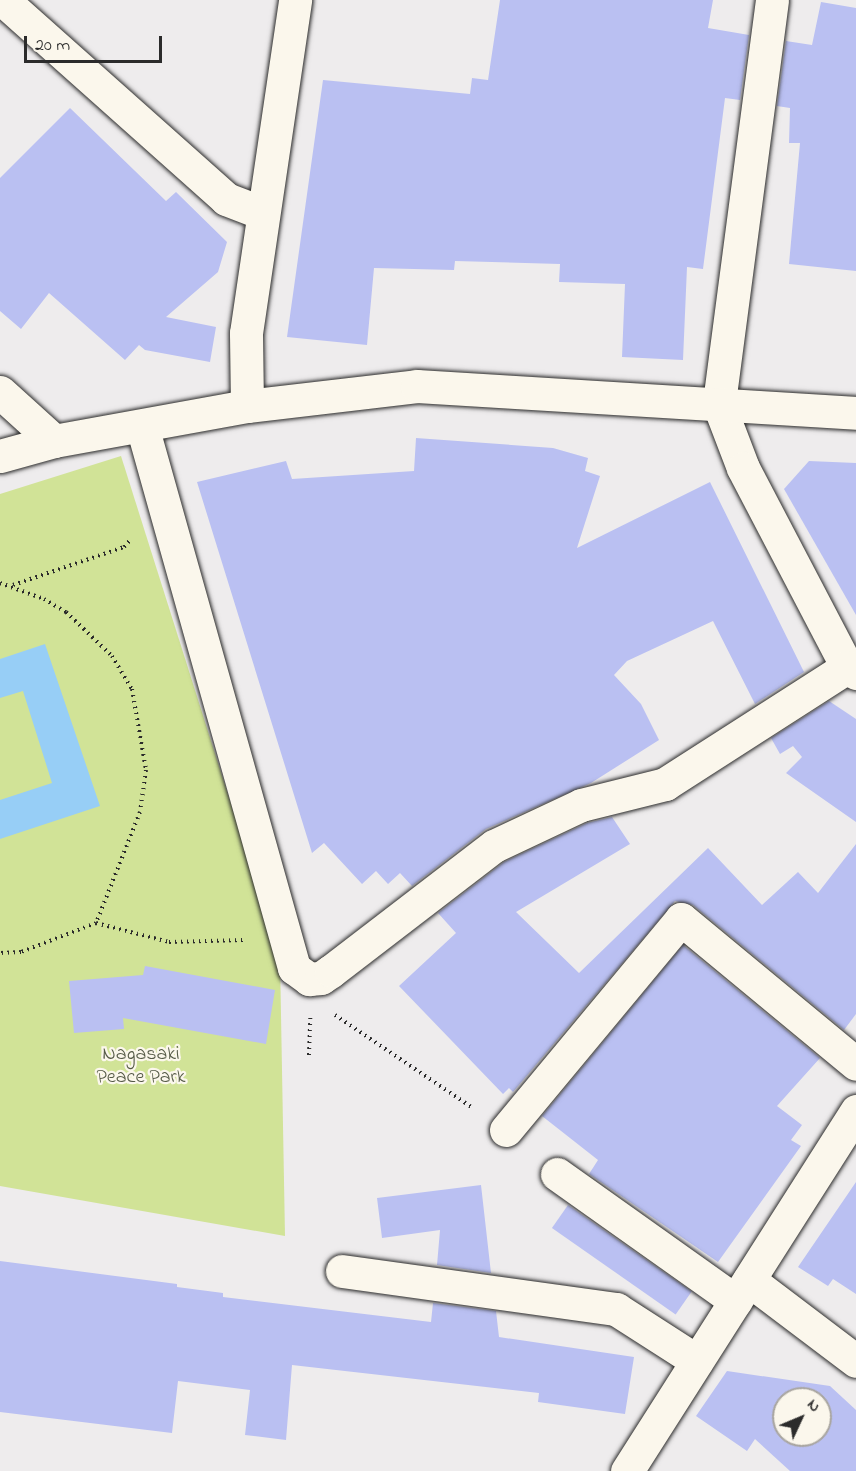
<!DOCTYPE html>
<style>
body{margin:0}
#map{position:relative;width:856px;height:1471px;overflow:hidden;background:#eeeced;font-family:"Indie Flower",sans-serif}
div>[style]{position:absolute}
.green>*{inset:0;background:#d1e397}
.water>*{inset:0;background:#97cef6}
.building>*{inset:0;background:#bac0f2;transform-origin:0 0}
.path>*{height:4px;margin-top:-2px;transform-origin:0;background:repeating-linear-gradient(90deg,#2b2b2b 0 1.5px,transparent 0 6px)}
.roads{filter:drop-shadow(0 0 2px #2b2b2b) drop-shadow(0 0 2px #2b2b2b)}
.minor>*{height:33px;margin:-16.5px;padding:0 16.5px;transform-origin:16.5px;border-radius:16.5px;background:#fbf7ec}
.tertiary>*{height:33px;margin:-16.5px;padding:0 16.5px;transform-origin:16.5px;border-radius:16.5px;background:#fbf7ec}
span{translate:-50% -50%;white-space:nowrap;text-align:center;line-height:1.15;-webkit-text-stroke:4.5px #fbf7ec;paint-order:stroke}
.park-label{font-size:20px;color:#545946}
.north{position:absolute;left:772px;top:1387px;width:60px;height:60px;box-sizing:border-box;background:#fbf7ec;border:2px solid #a8a59f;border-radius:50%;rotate:46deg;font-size:16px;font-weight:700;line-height:24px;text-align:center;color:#2b2b2b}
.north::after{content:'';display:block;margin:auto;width:21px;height:27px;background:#2b2b2b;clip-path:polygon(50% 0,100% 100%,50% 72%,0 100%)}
.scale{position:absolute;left:24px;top:36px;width:138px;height:27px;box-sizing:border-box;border:3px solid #2b2b2b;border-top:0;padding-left:8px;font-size:18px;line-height:21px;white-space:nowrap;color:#2b2b2b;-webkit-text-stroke:4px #fbf7ec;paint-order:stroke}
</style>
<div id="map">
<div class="green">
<i style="clip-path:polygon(121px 456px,280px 959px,285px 1236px,0 1186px,0 494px)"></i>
</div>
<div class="water">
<i style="clip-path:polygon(45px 644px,100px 806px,0 839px,0 800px,52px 783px,23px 691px,0 698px,0 659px)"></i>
</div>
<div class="building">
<i style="clip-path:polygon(500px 0,713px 0,708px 28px,749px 35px,740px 100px,725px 98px,703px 269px,687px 267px,683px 360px,622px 357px,625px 284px,559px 282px,560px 264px,455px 261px,454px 270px,374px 268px,367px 345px,287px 337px,323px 80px,470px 94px,472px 78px,488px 80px)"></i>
<i style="clip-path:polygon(821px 2px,856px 8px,856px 271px,789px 264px,800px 143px,789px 143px,790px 108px,777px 106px,786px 41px,812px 45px)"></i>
<i style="clip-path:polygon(70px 108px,166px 201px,176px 192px,227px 242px,218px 272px,166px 317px,216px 327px,210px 362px,145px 350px,139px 345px,125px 360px,49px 293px,21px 329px,0 311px,0 178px)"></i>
<i style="clip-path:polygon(416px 438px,553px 448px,588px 458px,585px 471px,600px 476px,577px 548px,710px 482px,804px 672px,755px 704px,713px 621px,627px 661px,614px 675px,641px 704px,659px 740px,591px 783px,486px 829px,412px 886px,400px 873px,388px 884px,376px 871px,362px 884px,324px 843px,312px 853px,197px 482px,286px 461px,292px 479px,414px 471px)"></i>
<i style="clip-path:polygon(809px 461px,856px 463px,856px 615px,784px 489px)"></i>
<i style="clip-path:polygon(829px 701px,856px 719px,856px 822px,786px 773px,802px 757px,793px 746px,780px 754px,771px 738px)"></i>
<i style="clip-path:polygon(612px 817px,630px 844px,516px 912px,579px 973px,708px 848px,762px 905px,798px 872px,818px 893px,856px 844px,856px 1014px,844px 1030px,693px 905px,675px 901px,513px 1092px,509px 1088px,503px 1094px,399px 986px,456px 933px,438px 913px,504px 862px,587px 823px)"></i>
<i style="clip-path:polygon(683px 945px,820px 1058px,777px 1106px,802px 1125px,791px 1140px,801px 1146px,718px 1262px,589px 1174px,598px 1160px,542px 1116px)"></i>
<i style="clip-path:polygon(145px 966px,275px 990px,266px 1044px,123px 1018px,124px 1029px,74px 1033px,69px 981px,143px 975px)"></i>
<i style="clip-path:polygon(856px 1182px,856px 1294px,833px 1279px,828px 1286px,798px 1267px)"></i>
<i style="clip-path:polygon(481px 1185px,491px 1273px,437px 1265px,440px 1230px,382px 1238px,377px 1198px)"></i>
<i style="left:568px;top:1205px;width:151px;height:28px;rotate:35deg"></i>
<i style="clip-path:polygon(0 1261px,177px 1284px,177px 1287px,223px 1293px,223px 1297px,431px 1322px,433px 1303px,496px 1311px,499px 1337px,634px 1357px,625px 1414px,538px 1402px,539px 1393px,292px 1365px,286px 1440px,245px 1435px,250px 1390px,178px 1381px,172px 1433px,0 1412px)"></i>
<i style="clip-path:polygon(evenodd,727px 1371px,830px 1386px,856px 1410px,856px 1471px,790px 1471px,755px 1439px,747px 1451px,696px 1416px,727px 1371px,784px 1399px,820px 1399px,820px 1435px,784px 1435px,784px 1399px)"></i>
</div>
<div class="path">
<i style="left:0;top:583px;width:47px;rotate:20deg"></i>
<i style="left:44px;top:599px;width:26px;rotate:31deg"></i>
<i style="left:66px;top:612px;width:64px;rotate:43.7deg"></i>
<i style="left:112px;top:656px;width:39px;rotate:59deg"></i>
<i style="left:132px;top:689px;width:82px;rotate:80.2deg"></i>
<i style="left:146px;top:770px;width:42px;rotate:98.1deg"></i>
<i style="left:140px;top:812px;width:119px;rotate:111.6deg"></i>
<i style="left:96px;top:923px;width:80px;rotate:158.9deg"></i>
<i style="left:21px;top:952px;width:21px;rotate:177deg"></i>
<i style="left:13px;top:585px;width:117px;rotate:-18.9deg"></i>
<i style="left:124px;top:547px;width:11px;rotate:-49deg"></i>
<i style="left:96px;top:923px;width:75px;rotate:14.6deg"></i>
<i style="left:169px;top:942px;width:74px;rotate:-1.5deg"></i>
<i style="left:335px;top:1015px;width:166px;rotate:34deg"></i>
<i style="left:309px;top:1055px;width:37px;rotate:-88deg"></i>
</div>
<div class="roads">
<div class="minor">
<i style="left:3px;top:0;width:299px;rotate:41.7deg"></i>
<i style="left:226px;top:199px;width:39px;rotate:21deg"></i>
<i style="left:772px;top:0;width:408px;rotate:97.5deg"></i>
<i style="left:719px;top:405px;width:67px;rotate:69.1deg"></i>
<i style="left:743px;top:468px;width:225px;rotate:62.4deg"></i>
<i style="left:247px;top:406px;width:73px;rotate:-90.8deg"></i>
<i style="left:246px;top:333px;width:337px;rotate:-81.6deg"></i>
<i style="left:142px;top:426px;width:563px;rotate:74.33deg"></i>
<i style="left:294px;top:968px;width:19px;rotate:36deg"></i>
<i style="left:309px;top:979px;width:12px;rotate:-5deg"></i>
<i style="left:321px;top:978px;width:12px;rotate:-35deg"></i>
<i style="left:331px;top:971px;width:205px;rotate:-37.5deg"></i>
<i style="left:494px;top:846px;width:96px;rotate:-25.2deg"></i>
<i style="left:581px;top:805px;width:87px;rotate:-14deg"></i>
<i style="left:665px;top:784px;width:216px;rotate:-32.7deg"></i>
<i style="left:847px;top:667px;width:11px;rotate:34deg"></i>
<i style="left:0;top:456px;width:56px;rotate:-15.5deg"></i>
<i style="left:506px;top:1130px;width:274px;rotate:-50.3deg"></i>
<i style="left:681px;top:919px;width:227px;rotate:39.6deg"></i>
<i style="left:557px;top:1174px;width:219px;rotate:35.4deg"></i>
<i style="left:342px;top:1271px;width:277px;rotate:7.9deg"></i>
<i style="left:616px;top:1309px;width:96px;rotate:32.7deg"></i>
<i style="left:749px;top:1280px;width:134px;rotate:37.1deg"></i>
<i style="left:627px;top:1471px;width:427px;rotate:-57.5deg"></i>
</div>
<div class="tertiary">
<i style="left:0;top:392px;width:73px;rotate:42.2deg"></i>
<i style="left:54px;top:441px;width:196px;rotate:-10.3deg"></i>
<i style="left:247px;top:406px;width:171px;rotate:-6.7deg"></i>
<i style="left:417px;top:386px;width:440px;rotate:3.5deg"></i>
</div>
</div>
<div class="park-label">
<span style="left:141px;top:1066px">Nagasaki<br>Peace Park</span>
</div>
<div class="north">N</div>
<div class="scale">20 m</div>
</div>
